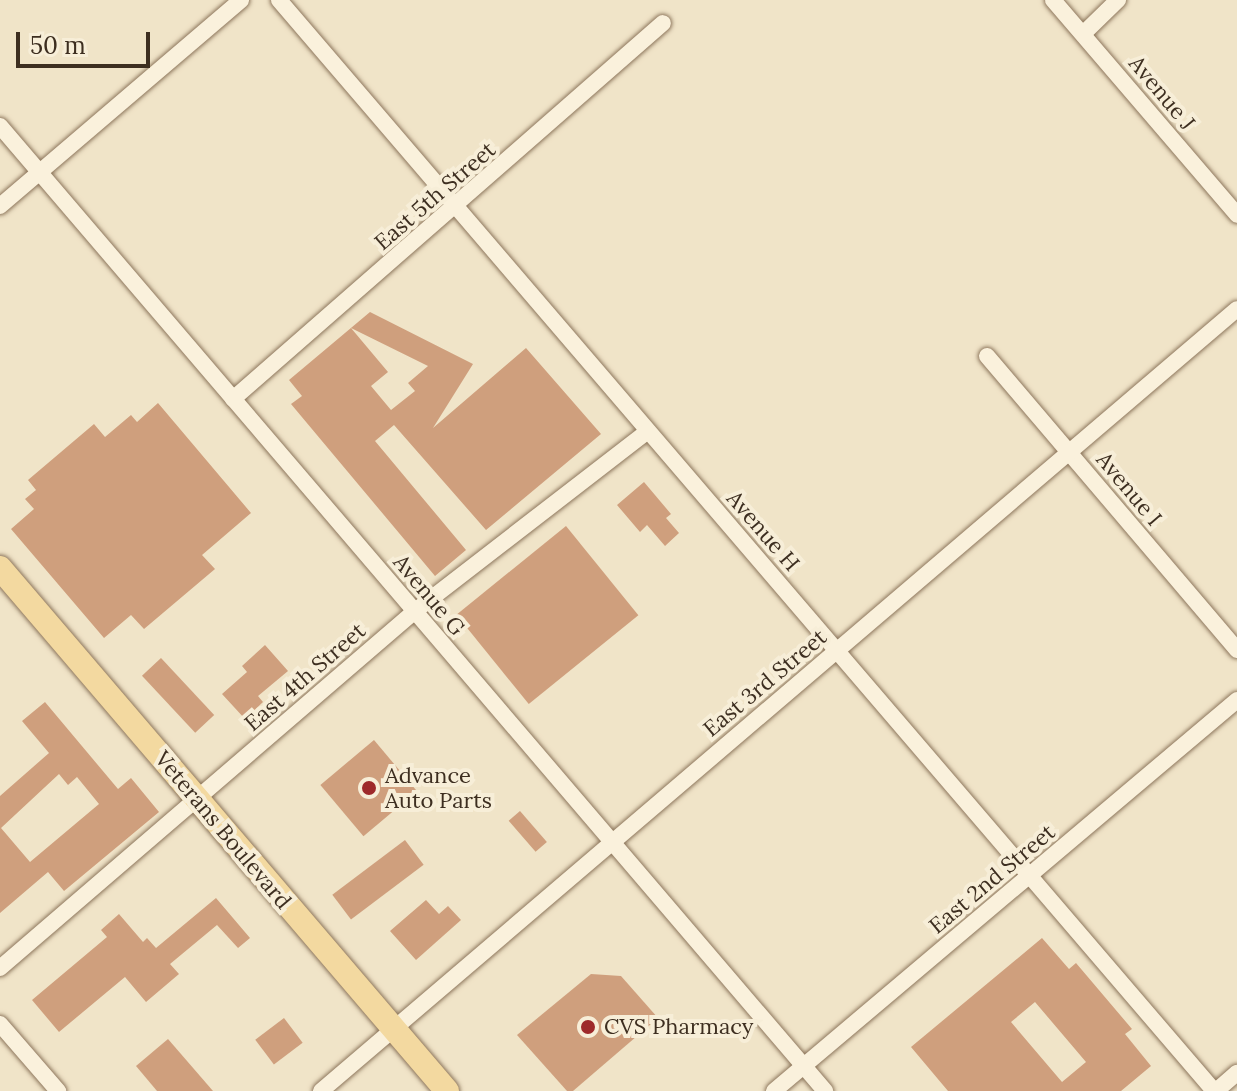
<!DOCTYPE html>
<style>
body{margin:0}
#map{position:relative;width:1237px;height:1091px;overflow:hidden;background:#f0e4c8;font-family:Lora,serif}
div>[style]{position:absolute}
.building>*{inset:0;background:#cf9f7d;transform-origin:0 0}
.roads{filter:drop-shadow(0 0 2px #8d765c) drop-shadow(0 0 2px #8d765c)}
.minor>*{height:16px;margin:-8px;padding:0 8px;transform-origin:8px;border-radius:8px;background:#faf1dc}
.primary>*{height:24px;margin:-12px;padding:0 12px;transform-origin:12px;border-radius:12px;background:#f3d9a0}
.dots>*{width:22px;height:22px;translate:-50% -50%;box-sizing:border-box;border:4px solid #f7eed8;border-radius:50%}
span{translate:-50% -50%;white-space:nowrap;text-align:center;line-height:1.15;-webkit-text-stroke:8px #f7eed8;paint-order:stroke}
.street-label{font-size:22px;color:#3d2e20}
.poi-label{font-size:22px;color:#3d2e20}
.left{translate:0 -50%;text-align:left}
.scale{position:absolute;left:16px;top:32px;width:134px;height:36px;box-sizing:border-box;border:4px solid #3d2e20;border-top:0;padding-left:10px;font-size:24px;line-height:28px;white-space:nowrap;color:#3d2e20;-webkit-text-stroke:6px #f7eed8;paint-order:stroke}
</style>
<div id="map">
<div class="building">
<i style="clip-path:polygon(evenodd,370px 312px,473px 364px,433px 428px,526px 348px,601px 434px,486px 530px,394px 425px,375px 441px,466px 550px,435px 576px,291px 404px,302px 396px,289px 380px,370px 312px,351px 328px,428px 366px,408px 383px,415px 391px,391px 410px,371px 386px,388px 372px,351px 328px)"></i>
<i style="clip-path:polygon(158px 403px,251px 513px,202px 555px,215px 569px,144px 629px,131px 615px,104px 638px,11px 529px,34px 509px,25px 499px,36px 490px,28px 480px,94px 424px,105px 437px,131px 415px,137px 422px)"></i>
<i style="clip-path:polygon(644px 482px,671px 514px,666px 518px,679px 533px,665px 546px,647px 525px,640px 532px,617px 505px)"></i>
<i style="left:566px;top:526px;width:115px;height:141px;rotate:51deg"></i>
<i style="clip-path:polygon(265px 645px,288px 671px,258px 696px,263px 702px,245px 719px,222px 694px,247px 672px,242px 666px)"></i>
<i style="left:161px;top:658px;width:78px;height:26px;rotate:47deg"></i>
<i style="clip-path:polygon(evenodd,45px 702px,118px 789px,131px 778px,159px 812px,64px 891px,48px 872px,0 913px,0 796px,49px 753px,22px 721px,45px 702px,59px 774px,68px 785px,77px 777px,99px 804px,30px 862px,1px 828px,59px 774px)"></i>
<i style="left:374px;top:740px;width:67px;height:70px;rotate:50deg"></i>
<i style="left:520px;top:811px;width:41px;height:15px;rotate:49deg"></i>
<i style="left:405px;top:840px;width:31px;height:91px;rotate:53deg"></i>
<i style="clip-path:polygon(216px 898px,250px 938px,238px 948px,217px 925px,170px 964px,179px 974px,146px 1002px,125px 977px,59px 1032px,32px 1000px,107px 937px,101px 930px,119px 914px,143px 942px,147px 938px,156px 948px)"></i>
<i style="clip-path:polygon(426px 900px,439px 914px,448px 906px,461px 920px,416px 960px,390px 931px)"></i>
<i style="clip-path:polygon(evenodd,1042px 938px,1069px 969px,1076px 963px,1132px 1029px,1125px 1034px,1151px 1066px,1121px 1091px,948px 1091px,911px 1047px,1042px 938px,1035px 1002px,1086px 1062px,1062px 1082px,1011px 1022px,1035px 1002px)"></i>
<i style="clip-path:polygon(591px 974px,621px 976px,658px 1018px,573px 1091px,567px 1091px,517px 1035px)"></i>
<i style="left:284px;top:1018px;width:31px;height:36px;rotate:53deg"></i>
<i style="clip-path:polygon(168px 1039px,213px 1091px,157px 1091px,136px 1066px)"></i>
</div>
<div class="roads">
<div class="minor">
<i style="left:279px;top:0;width:1437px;rotate:49.4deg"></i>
<i style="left:1053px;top:0;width:283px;rotate:49.4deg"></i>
<i style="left:1083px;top:34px;width:49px;rotate:-44.2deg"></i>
<i style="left:0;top:126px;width:1270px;rotate:49.47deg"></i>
<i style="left:0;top:206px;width:317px;rotate:-40.5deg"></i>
<i style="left:987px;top:356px;width:386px;rotate:49.6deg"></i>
<i style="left:233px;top:399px;width:571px;rotate:-41.17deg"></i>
<i style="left:0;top:968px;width:547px;rotate:-40.7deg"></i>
<i style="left:415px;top:611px;width:294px;rotate:-37.7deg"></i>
<i style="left:0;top:1024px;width:89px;rotate:49.1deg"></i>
<i style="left:321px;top:1091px;width:1204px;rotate:-40.49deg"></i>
<i style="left:774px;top:1091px;width:606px;rotate:-40.18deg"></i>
<i style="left:1216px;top:1091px;width:28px;rotate:-41deg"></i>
</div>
<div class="primary">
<i style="left:0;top:568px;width:688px;rotate:49.48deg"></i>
</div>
</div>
<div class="dots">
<i style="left:369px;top:788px;background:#9e2a2b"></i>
<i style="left:588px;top:1027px;background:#9e2a2b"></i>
</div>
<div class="street-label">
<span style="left:1162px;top:93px;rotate:50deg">Avenue J</span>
<span style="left:435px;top:196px;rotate:-41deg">East 5th Street</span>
<span style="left:1129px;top:489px;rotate:50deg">Avenue I</span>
<span style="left:763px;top:531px;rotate:49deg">Avenue H</span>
<span style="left:429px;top:595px;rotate:50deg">Avenue G</span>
<span style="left:305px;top:677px;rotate:-41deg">East 4th Street</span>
<span style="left:765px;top:683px;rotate:-40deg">East 3rd Street</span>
<span style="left:223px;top:830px;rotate:50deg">Veterans Boulevard</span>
<span style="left:992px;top:879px;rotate:-40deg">East 2nd Street</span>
</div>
<div class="poi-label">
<span class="left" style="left:385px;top:788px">Advance<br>Auto Parts</span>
<span class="left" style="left:604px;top:1027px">CVS Pharmacy</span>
</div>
<div class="scale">50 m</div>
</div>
